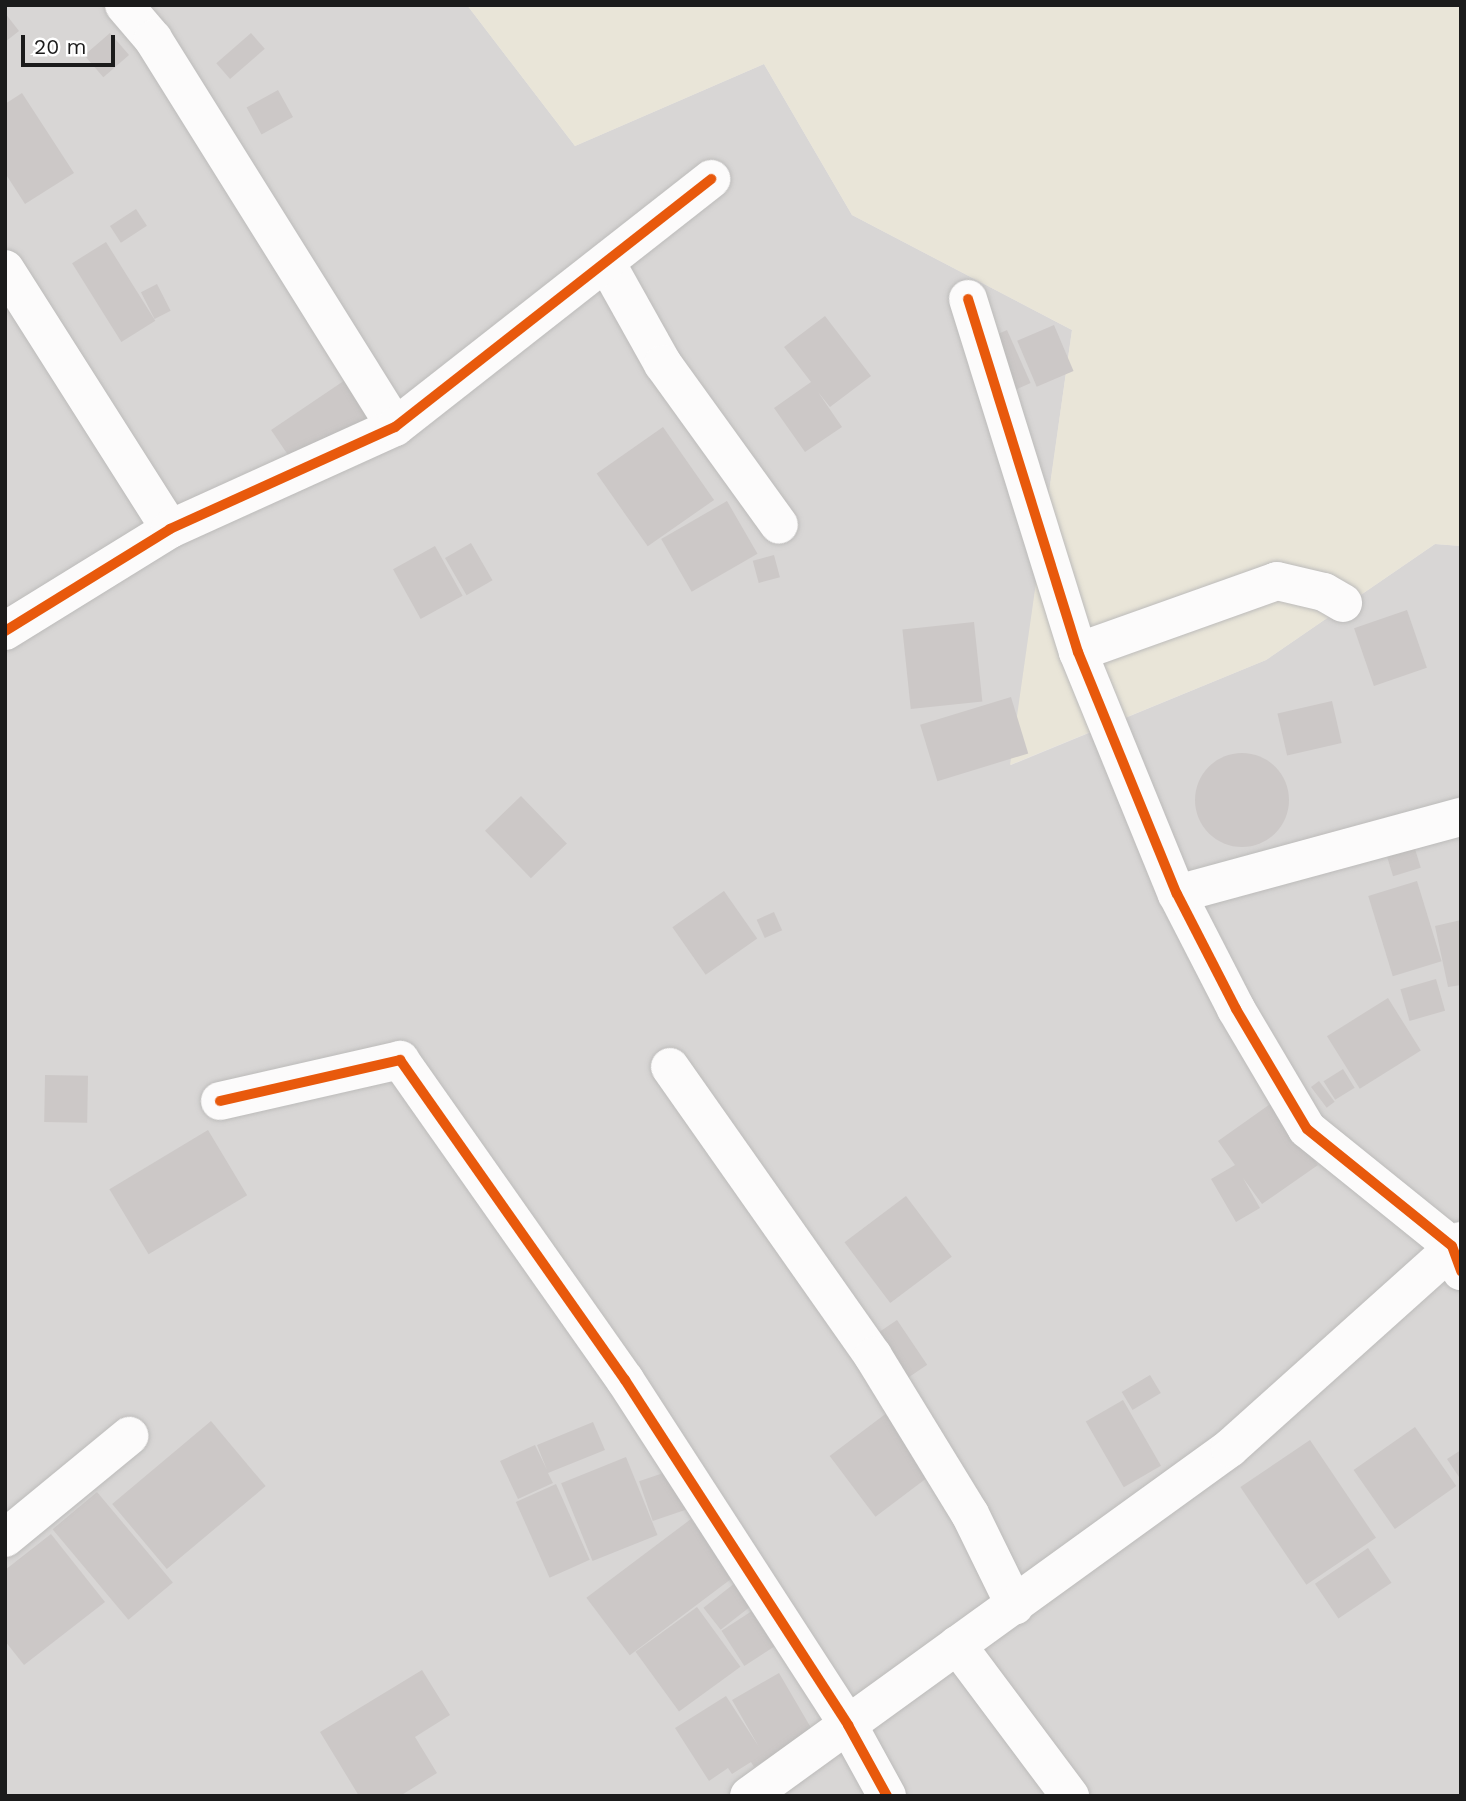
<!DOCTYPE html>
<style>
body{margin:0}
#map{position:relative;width:1466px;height:1801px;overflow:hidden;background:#e9e6e4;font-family:"Work Sans",sans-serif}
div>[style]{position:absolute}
.residential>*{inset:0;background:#d8d6d5}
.farmland>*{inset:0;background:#e9e5d8}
.building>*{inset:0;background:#ccc8c7;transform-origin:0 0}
.round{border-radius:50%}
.roads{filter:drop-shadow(0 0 2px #bcbbba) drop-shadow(0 0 2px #bcbbba)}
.minor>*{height:38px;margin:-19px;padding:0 19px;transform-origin:19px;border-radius:19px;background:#fcfbfb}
.cycleway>*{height:10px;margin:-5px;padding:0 5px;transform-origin:5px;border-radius:5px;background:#e8590c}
span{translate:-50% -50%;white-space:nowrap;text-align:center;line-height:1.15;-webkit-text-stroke:5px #fff;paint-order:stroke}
.frame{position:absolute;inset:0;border:7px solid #1b1b1b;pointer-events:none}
.scale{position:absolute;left:21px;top:35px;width:94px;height:32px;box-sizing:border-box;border:4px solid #1b1b1b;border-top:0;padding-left:9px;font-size:21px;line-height:24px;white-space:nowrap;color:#1b1b1b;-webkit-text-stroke:5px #fff;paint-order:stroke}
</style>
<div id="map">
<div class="residential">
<i style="clip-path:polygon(5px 5px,467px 5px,575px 146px,764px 64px,852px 215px,1072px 330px,1011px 765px,1266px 660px,1435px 544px,1461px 546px,1461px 1796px,5px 1796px)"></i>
</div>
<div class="farmland">
<i style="clip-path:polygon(467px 5px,1461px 5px,1461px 546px,1435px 544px,1266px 660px,1010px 765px,1072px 330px,852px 215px,764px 64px,575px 146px)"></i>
</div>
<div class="building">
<i style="clip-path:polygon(5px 13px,19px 31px,5px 42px)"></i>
<i style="left:110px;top:33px;width:29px;height:34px;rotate:49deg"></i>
<i style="left:251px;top:33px;width:21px;height:46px;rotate:49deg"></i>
<i style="left:278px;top:90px;width:31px;height:36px;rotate:61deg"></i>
<i style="clip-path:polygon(22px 93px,74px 173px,25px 204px,5px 173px,5px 104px)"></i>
<i style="left:136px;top:209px;width:20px;height:31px;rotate:57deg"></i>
<i style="left:106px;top:242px;width:93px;height:40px;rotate:58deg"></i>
<i style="left:157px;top:284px;width:30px;height:18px;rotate:63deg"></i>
<i style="clip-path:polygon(825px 316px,871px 376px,830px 407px,818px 392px,842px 427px,805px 452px,774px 408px,811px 382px,784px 347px)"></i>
<i style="left:1054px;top:325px;width:50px;height:40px;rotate:67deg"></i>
<i style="left:1007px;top:330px;width:58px;height:26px;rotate:66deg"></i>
<i style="left:354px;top:374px;width:53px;height:100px;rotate:56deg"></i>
<i style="left:663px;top:427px;width:89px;height:81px;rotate:55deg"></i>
<i style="left:727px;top:501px;width:61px;height:76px;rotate:60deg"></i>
<i style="left:471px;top:543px;width:43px;height:30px;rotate:60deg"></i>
<i style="left:435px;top:546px;width:57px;height:48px;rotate:61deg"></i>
<i style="left:774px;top:555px;width:23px;height:22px;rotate:75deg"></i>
<i style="left:1407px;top:610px;width:61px;height:56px;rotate:71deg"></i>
<i style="left:974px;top:622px;width:80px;height:72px;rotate:84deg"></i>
<i style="left:1011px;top:697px;width:59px;height:95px;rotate:73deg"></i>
<i style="left:1332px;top:701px;width:43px;height:56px;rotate:77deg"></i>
<i class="round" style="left:1195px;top:753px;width:94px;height:94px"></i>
<i style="left:521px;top:796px;width:66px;height:50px;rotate:46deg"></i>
<i style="left:1412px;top:839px;width:30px;height:29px;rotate:73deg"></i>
<i style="left:1417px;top:881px;width:84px;height:51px;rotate:73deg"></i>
<i style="left:724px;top:891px;width:58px;height:63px;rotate:55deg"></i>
<i style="left:774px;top:912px;width:20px;height:19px;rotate:66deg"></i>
<i style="clip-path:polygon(1461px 920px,1461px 985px,1448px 987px,1435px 926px)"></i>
<i style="left:1436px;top:979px;width:33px;height:37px;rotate:74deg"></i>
<i style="left:1388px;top:998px;width:62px;height:72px;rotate:58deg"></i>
<i style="left:1343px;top:1069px;width:22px;height:23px;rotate:58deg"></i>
<i style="left:45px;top:1075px;width:43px;height:47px;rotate:1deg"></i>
<i style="left:1319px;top:1081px;width:26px;height:10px;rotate:53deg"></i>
<i style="clip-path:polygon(1273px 1102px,1318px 1165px,1262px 1204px,1243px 1178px,1260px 1208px,1236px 1222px,1211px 1179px,1235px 1165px,1218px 1141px)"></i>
<i style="left:208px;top:1130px;width:76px;height:115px;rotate:59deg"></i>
<i style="left:906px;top:1196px;width:76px;height:77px;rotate:53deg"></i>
<i style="left:897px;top:1320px;width:54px;height:29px;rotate:56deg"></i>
<i style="left:1150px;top:1375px;width:21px;height:33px;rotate:59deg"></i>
<i style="left:1123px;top:1400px;width:76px;height:43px;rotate:60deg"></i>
<i style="left:888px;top:1412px;width:76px;height:73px;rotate:53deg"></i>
<i style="left:211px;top:1421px;width:85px;height:129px;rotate:50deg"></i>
<i style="clip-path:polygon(593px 1422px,605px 1450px,548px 1473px,553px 1483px,518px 1499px,500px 1461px,535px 1445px,547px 1470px,537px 1445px)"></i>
<i style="left:1415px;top:1427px;width:72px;height:75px;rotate:55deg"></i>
<i style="left:1310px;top:1440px;width:118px;height:84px;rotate:56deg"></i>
<i style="clip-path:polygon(1461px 1450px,1461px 1480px,1447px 1459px)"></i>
<i style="left:626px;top:1457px;width:84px;height:70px;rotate:68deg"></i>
<i style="left:675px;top:1469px;width:42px;height:38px;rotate:71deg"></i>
<i style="left:556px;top:1484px;width:83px;height:44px;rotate:66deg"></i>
<i style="left:97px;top:1492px;width:118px;height:58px;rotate:50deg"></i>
<i style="left:691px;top:1519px;width:72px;height:131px;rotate:53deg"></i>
<i style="clip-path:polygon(51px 1534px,105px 1602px,24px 1665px,5px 1641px,5px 1570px)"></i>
<i style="left:1368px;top:1548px;width:42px;height:64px;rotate:56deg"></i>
<i style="left:735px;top:1583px;width:28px;height:40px;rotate:52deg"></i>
<i style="left:697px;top:1607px;width:74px;height:76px;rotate:54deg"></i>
<i style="left:755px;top:1609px;width:42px;height:40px;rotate:57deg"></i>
<i style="clip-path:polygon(422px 1670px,450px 1715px,415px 1737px,437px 1773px,400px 1796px,359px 1796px,320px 1732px)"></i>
<i style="clip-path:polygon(779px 1673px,814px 1733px,754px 1767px,751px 1762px,732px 1774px,728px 1768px,709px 1781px,675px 1728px,726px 1696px,759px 1747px,732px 1700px)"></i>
</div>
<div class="roads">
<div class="minor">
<i style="left:124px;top:5px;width:45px;rotate:49.5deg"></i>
<i style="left:153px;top:39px;width:457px;rotate:58deg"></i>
<i style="left:607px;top:264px;width:115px;rotate:60.8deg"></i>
<i style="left:663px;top:364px;width:198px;rotate:54.2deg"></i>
<i style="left:5px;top:269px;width:308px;rotate:57.6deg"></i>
<i style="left:968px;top:299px;width:370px;rotate:72.7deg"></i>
<i style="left:1078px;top:652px;width:261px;rotate:67.8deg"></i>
<i style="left:1177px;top:894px;width:129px;rotate:62.8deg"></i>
<i style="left:1236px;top:1009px;width:139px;rotate:59.4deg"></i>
<i style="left:1307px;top:1129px;width:186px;rotate:38.9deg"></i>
<i style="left:1452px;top:1246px;width:27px;rotate:70deg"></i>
<i style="left:5px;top:631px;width:194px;rotate:-31.7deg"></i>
<i style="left:170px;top:529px;width:247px;rotate:-24.4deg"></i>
<i style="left:395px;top:427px;width:402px;rotate:-38.1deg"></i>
<i style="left:1078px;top:652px;width:211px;rotate:-19.6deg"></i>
<i style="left:1277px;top:581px;width:48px;rotate:13.2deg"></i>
<i style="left:1324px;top:592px;width:22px;rotate:30deg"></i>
<i style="left:1177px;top:894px;width:294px;rotate:-15.2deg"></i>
<i style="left:670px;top:1067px;width:353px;rotate:54.9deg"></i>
<i style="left:873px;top:1356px;width:185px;rotate:58.5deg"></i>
<i style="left:970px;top:1514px;width:102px;rotate:63.9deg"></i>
<i style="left:220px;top:1101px;width:185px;rotate:-12.8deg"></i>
<i style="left:400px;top:1060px;width:391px;rotate:54.9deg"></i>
<i style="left:625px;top:1380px;width:411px;rotate:57.1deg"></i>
<i style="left:848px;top:1725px;width:81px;rotate:61.2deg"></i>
<i style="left:5px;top:1538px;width:161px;rotate:-39.4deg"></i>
<i style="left:957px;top:1645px;width:189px;rotate:53.2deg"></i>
<i style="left:749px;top:1796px;width:594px;rotate:-35.89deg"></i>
<i style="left:1230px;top:1448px;width:310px;rotate:-41.9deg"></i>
</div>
</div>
<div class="cycleway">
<i style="left:968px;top:299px;width:370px;rotate:72.7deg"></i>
<i style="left:1078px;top:652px;width:261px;rotate:67.8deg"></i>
<i style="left:1177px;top:894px;width:129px;rotate:62.8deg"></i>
<i style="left:1236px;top:1009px;width:139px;rotate:59.4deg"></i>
<i style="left:1307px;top:1129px;width:186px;rotate:38.9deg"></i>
<i style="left:1452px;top:1246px;width:27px;rotate:70deg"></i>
<i style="left:5px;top:631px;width:194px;rotate:-31.7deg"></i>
<i style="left:170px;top:529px;width:247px;rotate:-24.4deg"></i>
<i style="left:395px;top:427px;width:402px;rotate:-38.1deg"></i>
<i style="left:220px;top:1101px;width:185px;rotate:-12.8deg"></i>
<i style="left:400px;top:1060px;width:391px;rotate:54.9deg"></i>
<i style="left:625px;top:1380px;width:411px;rotate:57.1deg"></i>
<i style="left:848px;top:1725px;width:81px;rotate:61.2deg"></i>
</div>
<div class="frame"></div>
<div class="scale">20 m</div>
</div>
